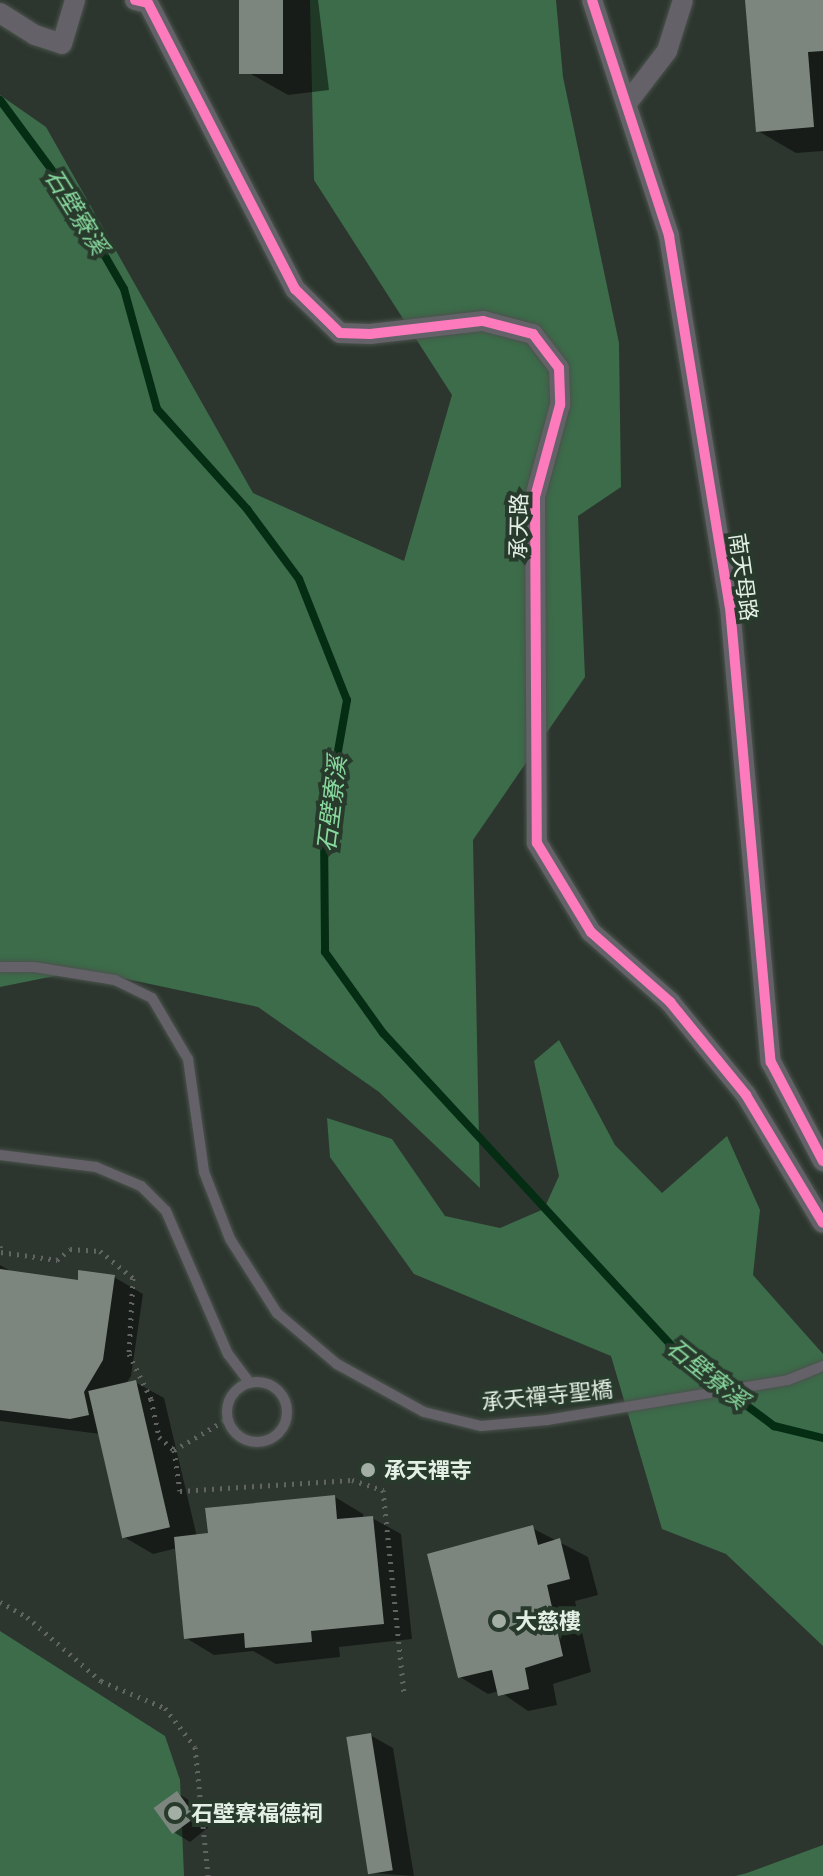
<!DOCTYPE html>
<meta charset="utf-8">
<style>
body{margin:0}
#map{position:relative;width:823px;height:1876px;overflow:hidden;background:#2c362e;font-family:"Noto Serif","Noto Sans TC",serif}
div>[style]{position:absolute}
.forest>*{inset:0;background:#3c6c4a}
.shadow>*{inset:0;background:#0007}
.stream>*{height:8px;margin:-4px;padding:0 4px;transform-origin:4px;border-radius:4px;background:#042d14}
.building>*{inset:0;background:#7c867e;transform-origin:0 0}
.path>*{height:5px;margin-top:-2.5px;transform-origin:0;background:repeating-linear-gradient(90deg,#626464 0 2px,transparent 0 8px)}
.roads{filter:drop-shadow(0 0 2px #4a534c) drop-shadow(0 0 2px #4a534c)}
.service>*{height:10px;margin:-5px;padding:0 5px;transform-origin:5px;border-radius:5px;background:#646168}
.service>.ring{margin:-5px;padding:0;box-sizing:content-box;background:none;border:10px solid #646168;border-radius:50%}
.minor>*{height:20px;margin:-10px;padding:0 10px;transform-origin:10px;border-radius:10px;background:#646168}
.cycleway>*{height:10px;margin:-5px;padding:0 5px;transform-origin:5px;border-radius:5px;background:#fd7abc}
.dots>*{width:22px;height:22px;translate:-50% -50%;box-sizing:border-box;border:4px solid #283a2c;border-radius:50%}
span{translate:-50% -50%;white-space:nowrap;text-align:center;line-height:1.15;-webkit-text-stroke:8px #283a2c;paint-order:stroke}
.street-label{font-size:22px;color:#e3efe5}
.poi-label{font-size:22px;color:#e3efe5;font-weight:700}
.left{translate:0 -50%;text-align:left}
.water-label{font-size:24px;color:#88d99e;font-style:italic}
</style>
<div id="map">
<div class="forest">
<i style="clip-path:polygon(310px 0,556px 0,563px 77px,619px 343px,621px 487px,578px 516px,585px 677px,473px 840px,480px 1188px,379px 1092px,258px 1007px,84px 970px,0 987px,0 95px,46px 127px,253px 493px,404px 561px,452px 395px,314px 180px)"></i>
<i style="clip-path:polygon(559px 1040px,615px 1145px,662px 1193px,727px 1136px,760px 1210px,753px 1275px,823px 1354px,823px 1646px,726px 1554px,662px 1529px,611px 1356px,414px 1274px,330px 1157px,327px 1118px,392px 1139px,445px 1216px,500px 1228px,544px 1209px,559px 1176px,534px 1061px)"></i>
<i style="clip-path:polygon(0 1631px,165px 1736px,180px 1780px,184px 1876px,0 1876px)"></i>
<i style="clip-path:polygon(823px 1845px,823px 1876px,735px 1876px,747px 1873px)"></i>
</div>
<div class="shadow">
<i style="clip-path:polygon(241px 0,318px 0,329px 90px,288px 95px,249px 73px)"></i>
<i style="clip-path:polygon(747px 0,823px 0,823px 151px,796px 153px,758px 131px)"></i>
<i style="clip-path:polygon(0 1265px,14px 1273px,80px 1282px,114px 1277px,143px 1294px,131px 1376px,126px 1384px,135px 1382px,164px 1398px,197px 1537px,335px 1497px,363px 1514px,364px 1518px,372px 1518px,401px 1534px,412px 1639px,339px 1647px,340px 1657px,276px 1664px,253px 1651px,214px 1655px,186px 1638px,177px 1548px,153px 1554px,124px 1537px,100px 1434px,0 1421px)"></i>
<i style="clip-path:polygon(532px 1528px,588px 1557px,598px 1595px,575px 1601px,591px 1672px,553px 1684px,557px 1705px,528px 1711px,499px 1691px,488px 1694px,460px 1677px)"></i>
<i style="clip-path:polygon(370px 1735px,393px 1748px,414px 1876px,371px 1873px)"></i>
<i style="clip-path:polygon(177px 1793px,192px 1802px,210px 1826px,190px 1842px,175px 1833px)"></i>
</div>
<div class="stream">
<i style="left:0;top:100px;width:114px;rotate:53.5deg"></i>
<i style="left:68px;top:192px;width:112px;rotate:60deg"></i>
<i style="left:124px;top:289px;width:124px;rotate:74.6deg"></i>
<i style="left:157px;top:409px;width:135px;rotate:48deg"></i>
<i style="left:247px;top:509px;width:87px;rotate:53.4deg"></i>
<i style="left:299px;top:579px;width:130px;rotate:68.4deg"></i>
<i style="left:347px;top:700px;width:132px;rotate:100deg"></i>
<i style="left:324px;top:830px;width:122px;rotate:89.5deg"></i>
<i style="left:325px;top:952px;width:100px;rotate:54.4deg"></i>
<i style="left:383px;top:1033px;width:442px;rotate:47.3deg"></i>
<i style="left:683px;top:1358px;width:114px;rotate:36.8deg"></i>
<i style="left:774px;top:1426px;width:50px;rotate:13.8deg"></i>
</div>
<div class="building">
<i style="left:239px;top:0;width:44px;height:74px"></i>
<i style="clip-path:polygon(745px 0,823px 0,823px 51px,808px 52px,814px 127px,756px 132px)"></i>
<i style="clip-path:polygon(0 1269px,78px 1280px,78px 1270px,115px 1275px,103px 1360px,84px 1392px,89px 1415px,70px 1419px,0 1410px)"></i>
<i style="left:136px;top:1380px;width:151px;height:49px;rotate:77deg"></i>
<i style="clip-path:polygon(335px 1495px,337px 1519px,373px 1516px,384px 1624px,311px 1631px,312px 1642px,245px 1648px,244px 1633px,184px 1639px,174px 1537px,208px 1533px,205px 1508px)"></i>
<i style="clip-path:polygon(533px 1525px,538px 1545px,560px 1538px,570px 1579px,547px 1585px,563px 1656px,525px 1668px,529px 1689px,498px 1696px,492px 1670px,458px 1678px,427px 1554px)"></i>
<i style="left:371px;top:1733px;width:139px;height:25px;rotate:81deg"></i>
<i style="left:177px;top:1791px;width:32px;height:29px;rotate:54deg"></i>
</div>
<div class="path">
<i style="left:0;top:1246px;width:6px;rotate:81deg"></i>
<i style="left:1px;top:1252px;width:57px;rotate:8.1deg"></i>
<i style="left:57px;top:1260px;width:17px;rotate:-40deg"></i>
<i style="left:70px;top:1249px;width:30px;rotate:4deg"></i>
<i style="left:100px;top:1251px;width:43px;rotate:39.3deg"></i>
<i style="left:133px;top:1278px;width:76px;rotate:93deg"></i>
<i style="left:129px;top:1354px;width:50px;rotate:63.9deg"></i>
<i style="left:151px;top:1399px;width:39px;rotate:78deg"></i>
<i style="left:159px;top:1437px;width:20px;rotate:41deg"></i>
<i style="left:174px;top:1450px;width:41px;rotate:81.7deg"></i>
<i style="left:180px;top:1491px;width:172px;rotate:-3.7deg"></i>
<i style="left:352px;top:1480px;width:33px;rotate:18deg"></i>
<i style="left:383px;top:1490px;width:205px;rotate:84.1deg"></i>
<i style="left:174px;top:1450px;width:61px;rotate:-30.3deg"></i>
<i style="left:0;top:1602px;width:31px;rotate:29deg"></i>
<i style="left:27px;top:1617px;width:98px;rotate:40.9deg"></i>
<i style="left:101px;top:1681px;width:69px;rotate:22.9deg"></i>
<i style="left:165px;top:1708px;width:49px;rotate:52.4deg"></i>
<i style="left:195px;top:1747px;width:130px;rotate:84.2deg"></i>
</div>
<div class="roads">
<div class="service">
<i style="left:0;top:967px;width:34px"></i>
<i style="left:34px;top:967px;width:82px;rotate:9.1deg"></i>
<i style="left:115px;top:980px;width:41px;rotate:25.9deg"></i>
<i style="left:152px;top:998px;width:71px;rotate:59.5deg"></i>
<i style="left:188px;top:1059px;width:114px;rotate:81.9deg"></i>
<i style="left:204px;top:1172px;width:72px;rotate:68.8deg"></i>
<i style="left:230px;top:1239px;width:88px;rotate:57.6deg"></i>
<i style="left:277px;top:1313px;width:79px;rotate:40.4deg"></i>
<i style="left:337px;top:1364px;width:99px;rotate:28.9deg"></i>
<i style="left:424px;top:1412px;width:59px;rotate:13.8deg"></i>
<i style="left:481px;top:1426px;width:66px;rotate:-5.2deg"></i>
<i style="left:547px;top:1420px;width:244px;rotate:-9.4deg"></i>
<i style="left:788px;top:1380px;width:38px;rotate:-22deg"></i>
<i style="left:0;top:1155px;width:97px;rotate:7.1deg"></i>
<i style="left:96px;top:1167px;width:49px;rotate:22.9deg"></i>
<i style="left:141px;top:1186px;width:35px;rotate:45deg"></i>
<i style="left:166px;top:1211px;width:156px;rotate:66.6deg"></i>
<i style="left:228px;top:1354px;width:36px;rotate:53deg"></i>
<i class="ring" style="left:227px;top:1382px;width:50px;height:50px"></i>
</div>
<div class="minor">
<i style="left:135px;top:0;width:13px;rotate:13deg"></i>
<i style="left:148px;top:3px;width:322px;rotate:62.8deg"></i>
<i style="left:295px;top:289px;width:63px;rotate:44.4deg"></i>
<i style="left:340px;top:333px;width:30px;rotate:2deg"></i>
<i style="left:370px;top:334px;width:114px;rotate:-6.6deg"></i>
<i style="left:483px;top:321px;width:52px;rotate:14.6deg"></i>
<i style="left:533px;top:334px;width:43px;rotate:52.6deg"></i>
<i style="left:559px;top:368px;width:37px;rotate:88deg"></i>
<i style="left:560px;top:405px;width:95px;rotate:105.2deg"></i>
<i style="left:535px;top:497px;width:346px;rotate:89.7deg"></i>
<i style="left:537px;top:843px;width:104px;rotate:58.8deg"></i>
<i style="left:591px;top:932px;width:106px;rotate:41.5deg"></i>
<i style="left:670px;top:1002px;width:120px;rotate:50.7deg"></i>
<i style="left:746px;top:1095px;width:149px;rotate:59deg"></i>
<i style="left:592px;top:0;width:248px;rotate:71.9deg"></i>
<i style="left:669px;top:236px;width:376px;rotate:80.7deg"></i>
<i style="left:730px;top:607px;width:457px;rotate:84.9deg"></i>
<i style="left:771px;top:1062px;width:112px;rotate:62.3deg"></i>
<i style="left:0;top:13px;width:41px;rotate:32.2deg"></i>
<i style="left:35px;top:35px;width:28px;rotate:18deg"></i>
<i style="left:62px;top:44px;width:46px;rotate:-73.5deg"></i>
<i style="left:628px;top:102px;width:64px;rotate:-52.6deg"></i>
<i style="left:667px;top:51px;width:53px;rotate:-72.6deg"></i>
</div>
</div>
<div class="cycleway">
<i style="left:135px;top:0;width:13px;rotate:13deg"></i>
<i style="left:148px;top:3px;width:322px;rotate:62.8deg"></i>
<i style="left:295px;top:289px;width:63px;rotate:44.4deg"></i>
<i style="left:340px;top:333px;width:30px;rotate:2deg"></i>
<i style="left:370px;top:334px;width:114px;rotate:-6.6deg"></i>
<i style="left:483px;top:321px;width:52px;rotate:14.6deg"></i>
<i style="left:533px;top:334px;width:43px;rotate:52.6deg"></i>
<i style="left:559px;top:368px;width:37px;rotate:88deg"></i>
<i style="left:560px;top:405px;width:95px;rotate:105.2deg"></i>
<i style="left:535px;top:497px;width:346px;rotate:89.7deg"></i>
<i style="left:537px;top:843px;width:104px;rotate:58.8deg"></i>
<i style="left:591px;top:932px;width:106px;rotate:41.5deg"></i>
<i style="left:670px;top:1002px;width:120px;rotate:50.7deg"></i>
<i style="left:746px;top:1095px;width:149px;rotate:59deg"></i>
<i style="left:592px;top:0;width:248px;rotate:71.9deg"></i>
<i style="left:669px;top:236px;width:376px;rotate:80.7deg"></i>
<i style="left:730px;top:607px;width:457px;rotate:84.9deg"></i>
<i style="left:771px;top:1062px;width:112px;rotate:62.3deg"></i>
</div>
<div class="dots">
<i style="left:368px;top:1470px;background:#a3aea5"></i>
<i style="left:499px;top:1621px;background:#a3aea5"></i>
<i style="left:175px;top:1813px;background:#a3aea5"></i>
</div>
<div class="street-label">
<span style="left:518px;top:526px;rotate:-89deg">承天路</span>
<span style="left:744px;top:577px;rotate:82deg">南天母路</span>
<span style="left:547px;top:1395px;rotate:-6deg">承天禪寺聖橋</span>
</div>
<div class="poi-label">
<span class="left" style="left:384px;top:1470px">承天禪寺</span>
<span class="left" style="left:515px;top:1621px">大慈樓</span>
<span class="left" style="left:191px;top:1813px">石壁寮福德祠</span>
</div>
<div class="water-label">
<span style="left:77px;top:211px;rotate:58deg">石壁寮溪</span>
<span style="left:331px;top:804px;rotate:-83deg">石壁寮溪</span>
<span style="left:708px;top:1373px;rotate:39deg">石壁寮溪</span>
</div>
</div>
